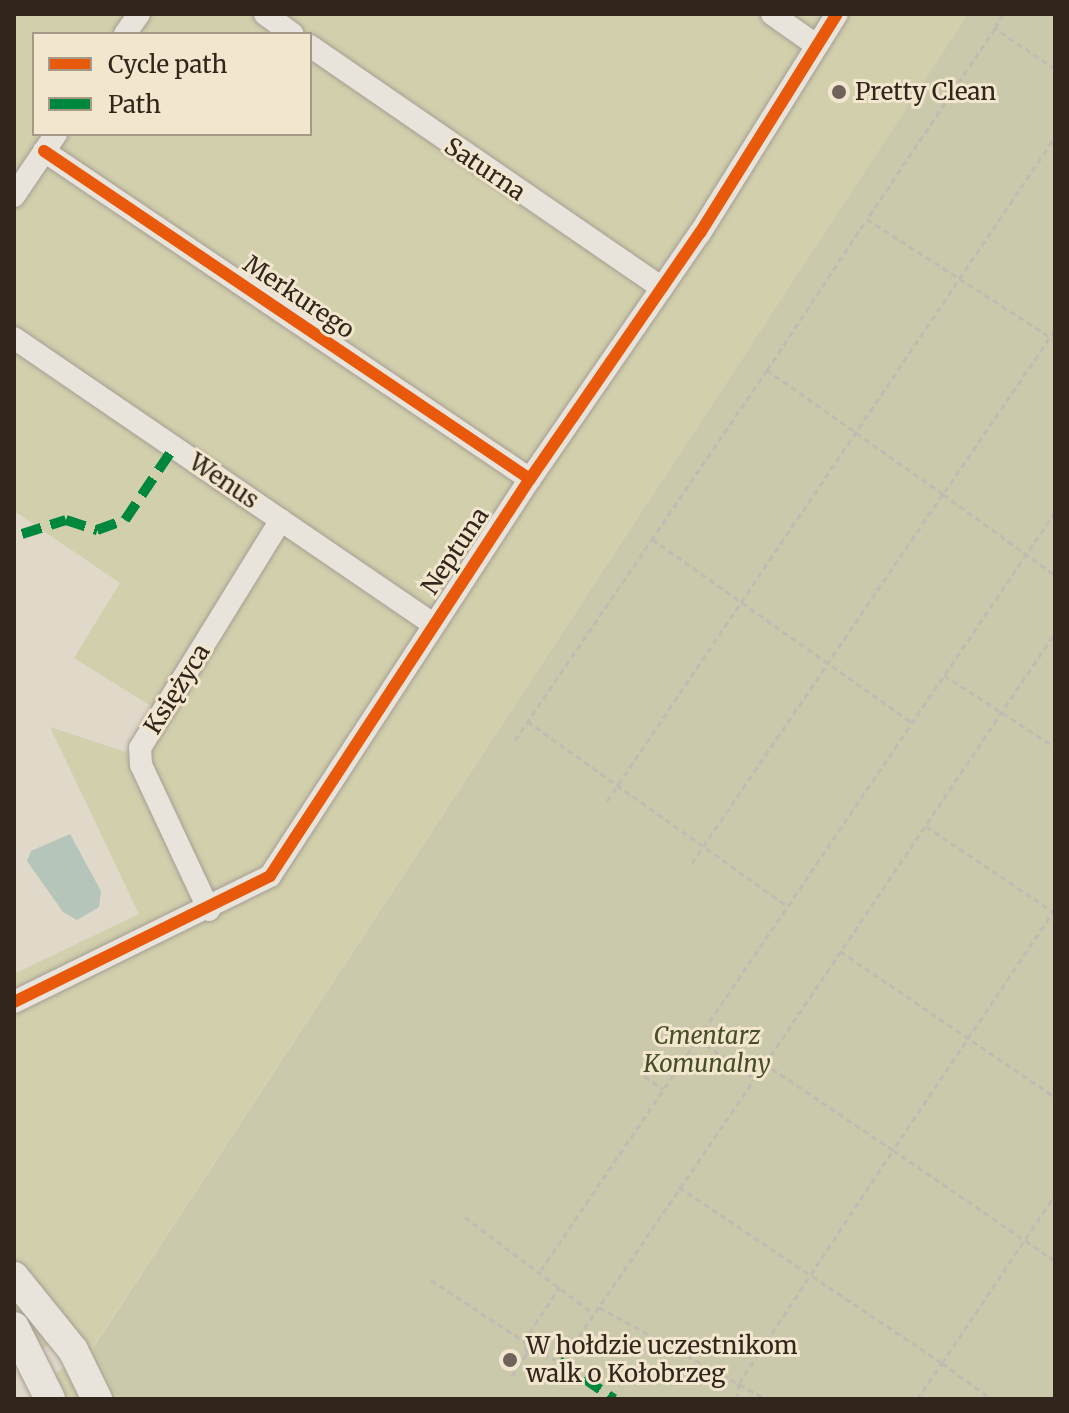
<!DOCTYPE html>
<meta charset="utf-8">
<style>
body{margin:0}
#map{position:relative;width:1069px;height:1413px;overflow:hidden;background:#e0d8c9;font-family:Merriweather,serif}
div>[style]{position:absolute}
.green>*{inset:0;background:#d1cfac}
.cemetery>*{inset:0;background:#cbc9ab}
.water>*{inset:0;background:#b5c5ba}
.path>*{height:3px;margin-top:-1.5px;transform-origin:0;background:repeating-linear-gradient(90deg,#c1bbb2 0 6px,transparent 0 10px)}
.roads{filter:drop-shadow(0 0 2px #a59d93) drop-shadow(0 0 2px #a59d93)}
.street>*{height:22px;margin:-11px;padding:0 11px;transform-origin:11px;border-radius:11px;background:#e8e4db}
.secondary>*{height:30px;margin:-15px;padding:0 15px;transform-origin:15px;border-radius:15px;background:#e8e4db}
.quiet>*{height:10px;margin-top:-5px;transform-origin:0;background:repeating-linear-gradient(90deg,#00873e 0 20px,transparent 0 30px)}
.cycleway>*{height:12px;margin:-6px;padding:0 6px;transform-origin:6px;border-radius:6px;background:#e8590c}
.dots>*{width:22px;height:22px;translate:-50% -50%;box-sizing:border-box;border:4px solid #f2e6ce;border-radius:50%}
span{translate:-50% -50%;white-space:nowrap;text-align:center;line-height:1.15;-webkit-text-stroke:6px #f2e6ce;paint-order:stroke}
.poi-label{font-size:24px;color:#32261c}
.left{translate:0 -50%;text-align:left}
.street-label{font-size:24px;color:#32261c}
.park-label{font-size:24px;color:#454e24;font-style:italic}
.frame{position:absolute;inset:0;border:16px solid #32261c;pointer-events:none}
.legend{position:absolute;left:32px;top:32px;width:280px;height:104px;box-sizing:border-box;background:#f2e6ce;border:2px solid #a59987;margin:0;padding:10px 14px;list-style:none;font-size:24px;color:#32261c}
.legend li{display:flex;align-items:center;gap:16px;height:40px}
.legend b{width:40px;border:2px solid #a59987}
</style>
<div id="map">
<div class="green">
<i style="clip-path:polygon(evenodd,14px 14px,968px 14px,93px 1347px,118px 1399px,108px 1399px,14px 1266px,14px 974px,139px 914px,50px 727px,126px 752px,154px 708px,74px 658px,120px 583px,14px 511px,14px 14px,34px 34px,310px 34px,310px 134px,34px 134px,34px 34px)"></i>
<i style="clip-path:polygon(14px 1293px,49px 1344px,40px 1351px,14px 1310px)"></i>
<i style="clip-path:polygon(64px 1367px,68px 1368px,86px 1399px,62px 1399px,53px 1375px)"></i>
</div>
<div class="cemetery">
<i style="clip-path:polygon(968px 14px,1055px 14px,1055px 1399px,118px 1399px,93px 1348px)"></i>
</div>
<div class="water">
<i style="clip-path:polygon(70px 834px,101px 891px,99px 907px,77px 920px,63px 912px,27px 861px,31px 851px)"></i>
</div>
<div class="path">
<i style="left:995px;top:28px;width:16px;rotate:-60deg"></i>
<i style="left:1055px;top:69px;width:73px;rotate:-145.7deg"></i>
<i style="left:995px;top:28px;width:230px;rotate:123.8deg"></i>
<i style="left:867px;top:219px;width:224px;rotate:32.8deg"></i>
<i style="left:1055px;top:330px;width:199px;rotate:124.3deg"></i>
<i style="left:943px;top:494px;width:138px;rotate:35.9deg"></i>
<i style="left:767px;top:370px;width:204px;rotate:124.2deg"></i>
<i style="left:652px;top:539px;width:317px;rotate:35.2deg"></i>
<i style="left:944px;top:675px;width:132px;rotate:33deg"></i>
<i style="left:527px;top:721px;width:319px;rotate:35.4deg"></i>
<i style="left:515px;top:740px;width:243px;rotate:-55.7deg"></i>
<i style="left:607px;top:801px;width:801px;rotate:-55.99deg"></i>
<i style="left:926px;top:826px;width:156px;rotate:34deg"></i>
<i style="left:692px;top:863px;width:446px;rotate:-55.8deg"></i>
<i style="left:943px;top:494px;width:215px;rotate:-144.8deg"></i>
<i style="left:767px;top:370px;width:181px;rotate:-56.5deg"></i>
<i style="left:1055px;top:909px;width:290px;rotate:123.9deg"></i>
<i style="left:893px;top:1150px;width:196px;rotate:34.4deg"></i>
<i style="left:840px;top:951px;width:260px;rotate:34.2deg"></i>
<i style="left:697px;top:1039px;width:70px;rotate:34.6deg"></i>
<i style="left:644px;top:1076px;width:23px;rotate:34deg"></i>
<i style="left:679px;top:1187px;width:316px;rotate:33.8deg"></i>
<i style="left:942px;top:1363px;width:202px;rotate:-56.1deg"></i>
<i style="left:465px;top:1217px;width:160px;rotate:36.9deg"></i>
<i style="left:541px;top:1270px;width:916px;rotate:-55.86deg"></i>
<i style="left:431px;top:1280px;width:111px;rotate:33.3deg"></i>
<i style="left:599px;top:1307px;width:191px;rotate:28.9deg"></i>
<i style="left:527px;top:1353px;width:8px;rotate:-23deg"></i>
<i style="left:534px;top:1350px;width:27px;rotate:24deg"></i>
<i style="left:559px;top:1361px;width:21px;rotate:-49deg"></i>
<i style="left:573px;top:1345px;width:340px;rotate:-55.7deg"></i>
<i style="left:512px;top:1376px;width:27px;rotate:-57deg"></i>
<i style="left:527px;top:1353px;width:12px;rotate:-104deg"></i>
<i style="left:524px;top:1341px;width:67px;rotate:-56.5deg"></i>
<i style="left:737px;top:1399px;width:16px;rotate:-83deg"></i>
<i style="left:739px;top:1383px;width:279px;rotate:-56.5deg"></i>
<i style="left:893px;top:1150px;width:154px;rotate:-146.1deg"></i>
<i style="left:765px;top:1064px;width:519px;rotate:-56.07deg"></i>
<i style="left:917px;top:1399px;width:44px;rotate:-55.2deg"></i>
<i style="left:942px;top:1363px;width:62px;rotate:35.8deg"></i>
</div>
<div class="roads">
<div class="street">
<i style="left:265px;top:14px;width:34px;rotate:36deg"></i>
<i style="left:772px;top:14px;width:54px;rotate:35.2deg"></i>
<i style="left:125px;top:34px;width:24px;rotate:-55deg"></i>
<i style="left:310px;top:46px;width:427px;rotate:34.5deg"></i>
<i style="left:44px;top:151px;width:586px;rotate:34.02deg"></i>
<i style="left:14px;top:196px;width:75px;rotate:-55.9deg"></i>
<i style="left:14px;top:338px;width:507px;rotate:34.32deg"></i>
<i style="left:209px;top:910px;width:160px;rotate:-115.1deg"></i>
<i style="left:141px;top:765px;width:17px;rotate:-93deg"></i>
<i style="left:140px;top:748px;width:268px;rotate:-58.3deg"></i>
<i style="left:14px;top:1002px;width:285px;rotate:-26.2deg"></i>
<i style="left:270px;top:876px;width:475px;rotate:-56.8deg"></i>
<i style="left:530px;top:479px;width:299px;rotate:-55.4deg"></i>
<i style="left:700px;top:233px;width:258px;rotate:-58deg"></i>
</div>
<div class="secondary">
<i style="left:14px;top:1277px;width:94px;rotate:51.1deg"></i>
<i style="left:73px;top:1350px;width:55px;rotate:63.9deg"></i>
<i style="left:14px;top:1327px;width:80px;rotate:63.4deg"></i>
</div>
</div>
<div class="quiet">
<i style="left:22px;top:534px;width:46px;rotate:-17.7deg"></i>
<i style="left:66px;top:520px;width:33px;rotate:18deg"></i>
<i style="left:97px;top:530px;width:30px;rotate:-20deg"></i>
<i style="left:125px;top:520px;width:88px;rotate:-56.1deg"></i>
<i style="left:559px;top:1361px;width:67px;rotate:34.6deg"></i>
</div>
<div class="cycleway">
<i style="left:44px;top:151px;width:586px;rotate:34.02deg"></i>
<i style="left:14px;top:1002px;width:285px;rotate:-26.2deg"></i>
<i style="left:270px;top:876px;width:475px;rotate:-56.8deg"></i>
<i style="left:530px;top:479px;width:299px;rotate:-55.4deg"></i>
<i style="left:700px;top:233px;width:258px;rotate:-58deg"></i>
</div>
<div class="dots">
<i style="left:839px;top:92px;background:#6f6459"></i>
<i style="left:510px;top:1360px;background:#6f6459"></i>
</div>
<div class="poi-label">
<span class="left" style="left:855px;top:92px">Pretty Clean</span>
<span class="left" style="left:526px;top:1360px">W hołdzie uczestnikom<br>walk o Kołobrzeg</span>
</div>
<div class="street-label">
<span style="left:485px;top:169px;rotate:34deg">Saturna</span>
<span style="left:299px;top:297px;rotate:34deg">Merkurego</span>
<span style="left:224px;top:481px;rotate:34deg">Wenus</span>
<span style="left:455px;top:551px;rotate:-56deg">Neptuna</span>
<span style="left:177px;top:689px;rotate:-58deg">Księżyca</span>
</div>
<div class="park-label">
<span style="left:707px;top:1050px">Cmentarz<br>Komunalny</span>
</div>
<div class="frame"></div>
<ul class="legend">
<li><b style="height:10px;background:#e8590c"></b>Cycle path</li>
<li><b style="height:10px;background:#00873e"></b>Path</li>
</ul>
</div>
